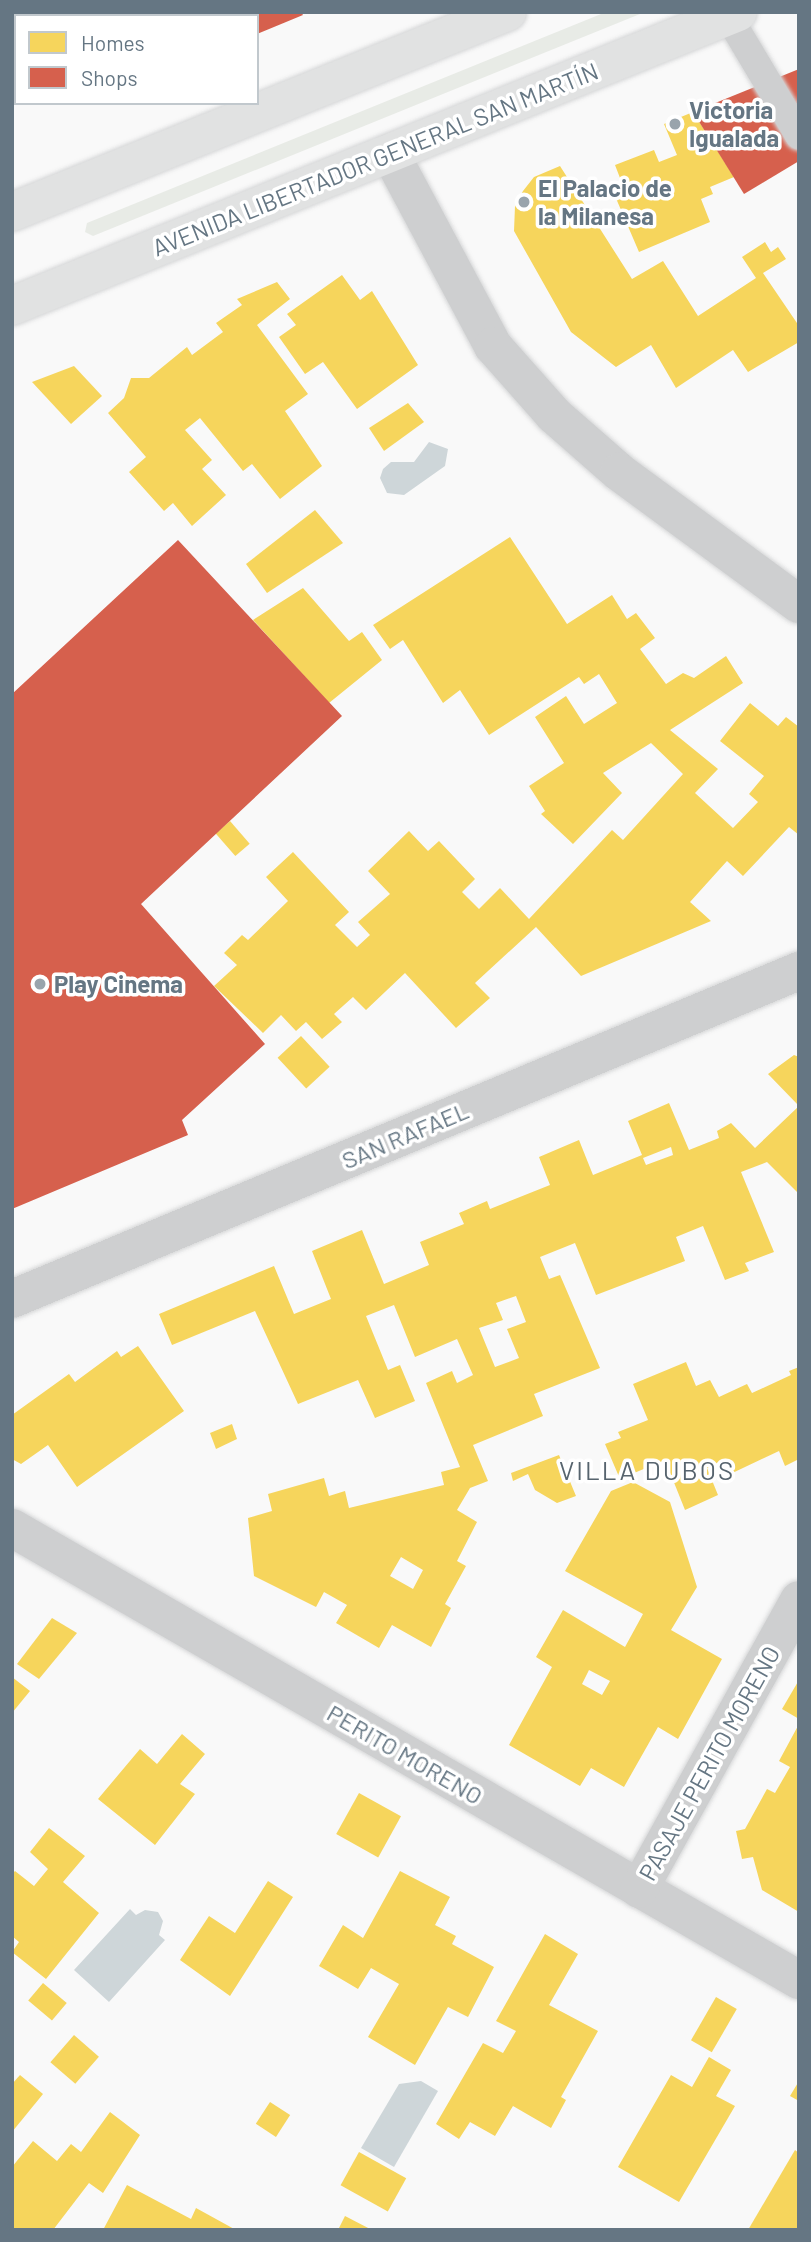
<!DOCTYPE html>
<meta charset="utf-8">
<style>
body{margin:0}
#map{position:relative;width:811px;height:2242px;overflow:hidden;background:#f9f9f9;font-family:Barlow,sans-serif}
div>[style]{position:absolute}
.green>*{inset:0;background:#e8ebe6}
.water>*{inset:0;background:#ced6d9}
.homes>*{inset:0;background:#f6d55c;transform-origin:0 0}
.shops>*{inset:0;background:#d6604d}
.roads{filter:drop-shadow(0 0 2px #d5d6d7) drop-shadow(0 0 2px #d5d6d7)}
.service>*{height:28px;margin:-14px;padding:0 14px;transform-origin:14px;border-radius:14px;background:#cecfd0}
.minor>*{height:38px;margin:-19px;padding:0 19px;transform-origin:19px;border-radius:19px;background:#cecfd0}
.primary>*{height:38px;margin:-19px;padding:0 19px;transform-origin:19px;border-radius:19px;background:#e1e2e2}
.dots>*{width:19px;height:19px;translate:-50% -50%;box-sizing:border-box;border:4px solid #fff;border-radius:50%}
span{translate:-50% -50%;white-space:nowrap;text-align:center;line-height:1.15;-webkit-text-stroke:7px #fff;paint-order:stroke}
.poi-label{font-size:24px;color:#657683;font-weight:700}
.left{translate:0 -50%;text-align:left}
.street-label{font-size:24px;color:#657683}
.neighbourhood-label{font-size:26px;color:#57646e;letter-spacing:2px}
.frame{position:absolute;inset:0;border:14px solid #657683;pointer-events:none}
.legend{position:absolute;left:14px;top:14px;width:245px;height:91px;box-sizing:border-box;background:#fff;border:2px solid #c1c8cd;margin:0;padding:9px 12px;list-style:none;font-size:21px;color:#657683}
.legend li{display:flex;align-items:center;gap:14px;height:35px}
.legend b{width:35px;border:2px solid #c1c8cd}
</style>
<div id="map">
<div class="green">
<i style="clip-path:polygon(606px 12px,645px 12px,93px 236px,85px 232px,87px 223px)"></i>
</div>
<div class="water">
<i style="clip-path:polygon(429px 442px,448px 449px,445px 466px,404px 495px,387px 493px,380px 478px,383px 469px,391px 462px,414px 462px)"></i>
<i style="clip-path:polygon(130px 1909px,136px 1915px,145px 1910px,158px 1912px,163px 1921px,159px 1935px,165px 1940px,109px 2002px,74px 1970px)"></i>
<i style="clip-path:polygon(421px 2081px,438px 2091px,394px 2167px,361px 2148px,399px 2084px)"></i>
</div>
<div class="homes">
<i style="clip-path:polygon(12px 12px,66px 12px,68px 16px,16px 16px,12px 68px)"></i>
<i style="left:107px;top:12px;width:122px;height:4px"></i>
<i style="clip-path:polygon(693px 112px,734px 177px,710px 187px,713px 194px,701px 199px,710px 222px,639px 252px,615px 196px,625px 191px,615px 165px,654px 150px,659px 162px,677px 155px,664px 124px)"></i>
<i style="clip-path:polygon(560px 166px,632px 279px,663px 261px,698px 316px,756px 278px,742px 257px,765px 242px,771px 252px,778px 247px,786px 259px,763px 273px,799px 326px,799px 342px,748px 372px,733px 350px,676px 388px,651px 345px,616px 367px,571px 332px,514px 231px,515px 206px,523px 191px,534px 177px)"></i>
<i style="clip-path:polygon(342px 275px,360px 300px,372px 291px,418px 365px,357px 409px,323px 362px,305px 374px,279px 337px,296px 325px,287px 314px)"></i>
<i style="clip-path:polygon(277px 282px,290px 299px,257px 325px,308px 394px,285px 411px,322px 466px,280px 499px,252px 464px,243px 471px,200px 418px,185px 430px,212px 460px,202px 469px,226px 495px,192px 526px,173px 503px,164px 511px,129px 472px,146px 457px,108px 413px,124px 398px,131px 378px,149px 378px,187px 347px,192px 355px,223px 332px,216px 323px,242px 305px,237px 299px)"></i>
<i style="clip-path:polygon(74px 366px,102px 396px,71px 424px,32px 382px)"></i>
<i style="clip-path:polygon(408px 403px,424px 422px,384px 451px,369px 428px)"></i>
<i style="clip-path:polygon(315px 510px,343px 543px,267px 593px,246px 564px)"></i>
<i style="clip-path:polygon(510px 537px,567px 624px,612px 595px,627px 619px,636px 613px,655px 638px,640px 649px,666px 684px,683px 673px,694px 678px,726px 656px,743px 683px,670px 730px,718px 769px,695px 793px,733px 828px,758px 802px,749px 794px,764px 776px,720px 741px,750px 703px,778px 726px,786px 717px,799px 727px,799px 835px,789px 827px,743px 876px,727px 861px,690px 902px,711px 921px,581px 976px,536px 927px,475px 983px,490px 998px,456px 1028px,405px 973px,366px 1010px,353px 997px,334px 1014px,342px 1022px,322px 1039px,306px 1022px,296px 1031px,281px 1015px,263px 1033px,214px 986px,237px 965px,224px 953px,242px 935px,248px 940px,288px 901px,266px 877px,293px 852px,349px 912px,335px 925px,357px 947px,370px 935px,358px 922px,390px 894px,368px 871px,409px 831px,428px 851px,439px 841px,475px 879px,462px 892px,479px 909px,500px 888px,529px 919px,612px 830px,623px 840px,683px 774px,651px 743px,603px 773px,622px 793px,573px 844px,541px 814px,545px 811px,529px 786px,564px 763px,535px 717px,566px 696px,584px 724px,617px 703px,599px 674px,584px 684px,579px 677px,489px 735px,460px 690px,443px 703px,403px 640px,390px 649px,373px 625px)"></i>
<i style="clip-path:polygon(303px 588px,349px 641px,362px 632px,382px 660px,329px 703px,253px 620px)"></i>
<i style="left:230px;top:821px;width:30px;height:19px;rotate:49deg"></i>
<i style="left:301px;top:1036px;width:42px;height:32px;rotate:47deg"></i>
<i style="clip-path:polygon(evenodd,794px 1055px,799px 1057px,799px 1194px,767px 1162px,741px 1172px,774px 1252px,745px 1263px,749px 1271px,725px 1280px,703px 1226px,676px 1237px,685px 1261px,596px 1295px,575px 1243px,540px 1257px,549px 1279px,560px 1275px,600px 1368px,534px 1394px,543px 1416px,473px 1445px,488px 1481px,470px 1488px,457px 1510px,477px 1522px,457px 1561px,466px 1566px,445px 1604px,451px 1608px,431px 1647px,392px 1625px,379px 1648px,336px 1623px,347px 1605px,324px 1592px,316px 1607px,254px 1576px,248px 1518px,272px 1511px,268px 1494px,324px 1478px,329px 1496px,345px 1491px,349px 1508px,444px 1485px,441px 1472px,460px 1467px,426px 1383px,452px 1371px,457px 1383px,473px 1375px,457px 1339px,415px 1357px,394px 1305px,366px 1316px,388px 1370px,400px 1365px,415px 1401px,375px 1418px,358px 1380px,298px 1404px,255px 1311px,172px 1345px,159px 1314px,274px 1266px,294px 1314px,331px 1299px,312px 1251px,362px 1230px,384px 1284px,429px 1265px,420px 1242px,464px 1224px,459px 1213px,487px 1201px,490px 1209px,550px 1185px,539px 1157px,579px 1140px,593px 1175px,642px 1155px,628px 1121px,669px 1103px,689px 1150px,719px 1138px,717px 1131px,731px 1123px,755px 1148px,799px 1106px,768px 1074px,794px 1055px,671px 1147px,673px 1155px,646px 1165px,643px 1158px,671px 1147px,794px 1055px,516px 1296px,526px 1322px,507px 1329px,519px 1358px,495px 1367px,479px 1328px,503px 1320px,496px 1303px,516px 1296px,794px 1055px,401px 1557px,423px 1570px,413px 1589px,390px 1576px,401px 1557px)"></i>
<i style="clip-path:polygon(138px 1346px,184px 1411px,77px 1487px,48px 1445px,21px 1464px,12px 1459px,12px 1415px,69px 1374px,75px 1382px,117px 1351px,121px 1357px)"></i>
<i style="clip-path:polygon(686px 1362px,696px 1386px,710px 1380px,719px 1397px,747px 1384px,752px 1393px,791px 1375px,789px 1371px,799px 1367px,799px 1459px,785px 1466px,779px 1451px,724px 1477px,717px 1463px,707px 1468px,718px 1495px,685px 1510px,665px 1460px,620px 1479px,605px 1444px,621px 1438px,618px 1432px,648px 1420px,633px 1384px)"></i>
<i style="clip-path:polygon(232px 1424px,237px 1439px,216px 1449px,210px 1433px)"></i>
<i style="clip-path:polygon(559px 1455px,576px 1496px,557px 1503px,535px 1490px,528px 1474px,513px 1481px,511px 1473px)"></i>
<i style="clip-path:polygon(evenodd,633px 1482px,670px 1502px,697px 1587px,671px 1630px,722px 1659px,678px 1739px,658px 1727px,624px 1787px,591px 1768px,580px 1786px,509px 1745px,552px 1667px,536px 1657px,563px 1610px,625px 1647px,643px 1614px,565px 1571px,611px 1491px,633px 1482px,589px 1670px,610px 1681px,602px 1695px,582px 1684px,589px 1670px)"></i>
<i style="clip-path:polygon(52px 1618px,77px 1633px,39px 1679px,17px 1664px)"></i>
<i style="clip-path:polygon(12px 1677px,30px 1691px,12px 1713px)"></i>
<i style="clip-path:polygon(799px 1680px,799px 1719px,782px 1709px)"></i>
<i style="clip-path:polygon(799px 1724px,799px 1912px,762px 1890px,753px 1857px,742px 1859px,736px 1831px,745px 1829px,767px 1789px,775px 1793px,790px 1767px,779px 1761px)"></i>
<i style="clip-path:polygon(182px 1734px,205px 1754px,180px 1784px,195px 1794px,155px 1845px,98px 1799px,140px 1749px,157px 1764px)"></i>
<i style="left:359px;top:1793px;width:48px;height:47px;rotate:29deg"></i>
<i style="clip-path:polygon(49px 1828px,85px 1856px,63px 1882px,99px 1913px,46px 1979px,12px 1952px,19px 1942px,12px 1936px,12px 1874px,15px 1871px,34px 1886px,48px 1869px,30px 1852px)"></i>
<i style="clip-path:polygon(400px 1871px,450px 1897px,435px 1925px,456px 1936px,452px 1944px,494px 1967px,468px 2017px,448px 2007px,415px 2065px,368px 2037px,399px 1984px,371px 1968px,358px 1989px,319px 1966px,343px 1925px,363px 1938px)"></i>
<i style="clip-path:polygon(268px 1881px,293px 1897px,230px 1996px,180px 1960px,209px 1916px,235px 1933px)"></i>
<i style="clip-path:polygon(545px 1934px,578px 1954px,549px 2005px,598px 2031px,561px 2097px,566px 2100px,551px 2128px,513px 2106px,495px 2136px,470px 2122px,459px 2139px,436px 2124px,483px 2043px,503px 2053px,516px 2031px,496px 2021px)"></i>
<i style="left:43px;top:1983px;width:31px;height:23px;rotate:40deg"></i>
<i style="left:716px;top:1997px;width:24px;height:50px;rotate:30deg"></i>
<i style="left:74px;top:2035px;width:33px;height:36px;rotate:41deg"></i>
<i style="clip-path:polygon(709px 2057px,731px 2070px,716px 2096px,735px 2106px,679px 2202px,618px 2167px,671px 2075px,692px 2087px)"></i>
<i style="clip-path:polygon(20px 2075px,43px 2094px,12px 2132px,12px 2084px)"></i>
<i style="clip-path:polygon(799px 2081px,799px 2101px,790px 2096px)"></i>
<i style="left:270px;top:2102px;width:24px;height:26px;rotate:33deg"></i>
<i style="clip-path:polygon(110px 2112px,140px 2135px,103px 2193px,89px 2183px,53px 2230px,12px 2230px,12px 2167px,33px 2141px,57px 2161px,71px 2144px,81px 2152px)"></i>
<i style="clip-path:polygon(795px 2150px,799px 2153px,799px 2230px,748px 2230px)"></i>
<i style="left:359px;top:2152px;width:54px;height:38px;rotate:29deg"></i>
<i style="clip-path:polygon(127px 2185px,191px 2219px,196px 2208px,236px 2230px,103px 2230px)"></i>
<i style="clip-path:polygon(345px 2216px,372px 2230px,338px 2230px)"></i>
</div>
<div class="shops">
<i style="clip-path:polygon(229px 12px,301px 12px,303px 15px,257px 34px,257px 16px)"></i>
<i style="clip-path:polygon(799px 69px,799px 161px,744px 194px,693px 112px)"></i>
<i style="clip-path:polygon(178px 540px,342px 716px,141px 904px,265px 1044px,182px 1120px,188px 1135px,12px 1209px,12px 694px)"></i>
</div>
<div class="roads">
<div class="service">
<i style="left:728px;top:16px;width:139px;rotate:59.2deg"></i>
</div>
<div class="minor">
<i style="left:390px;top:153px;width:219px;rotate:61.9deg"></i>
<i style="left:493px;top:346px;width:92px;rotate:48.5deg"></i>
<i style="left:554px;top:415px;width:86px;rotate:41.2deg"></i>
<i style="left:619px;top:472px;width:223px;rotate:36.3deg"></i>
<i style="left:12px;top:1299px;width:853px;rotate:-22.63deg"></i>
<i style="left:12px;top:1528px;width:908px;rotate:29.87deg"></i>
<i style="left:639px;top:1889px;width:330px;rotate:-61deg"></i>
</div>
<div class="primary">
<i style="left:12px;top:212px;width:534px;rotate:-22deg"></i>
<i style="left:12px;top:306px;width:783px;rotate:-22.05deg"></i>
</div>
</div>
<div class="dots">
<i style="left:675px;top:124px;background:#99a4ac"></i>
<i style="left:524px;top:202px;background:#99a4ac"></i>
<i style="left:40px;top:984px;background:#99a4ac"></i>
</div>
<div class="poi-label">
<span class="left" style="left:689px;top:124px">Victoria<br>Igualada</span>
<span class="left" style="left:538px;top:202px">El Palacio de<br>la Milanesa</span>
<span class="left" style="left:54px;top:984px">Play Cinema</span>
</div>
<div class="street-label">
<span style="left:375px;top:159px;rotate:-22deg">AVENIDA LIBERTADOR GENERAL SAN MARTÍN</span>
<span style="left:405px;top:1135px;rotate:-23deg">SAN RAFAEL</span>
<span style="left:405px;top:1754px;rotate:30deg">PERITO MORENO</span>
<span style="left:709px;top:1763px;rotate:-61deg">PASAJE PERITO MORENO</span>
</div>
<div class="neighbourhood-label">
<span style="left:647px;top:1470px">VILLA DUBOS</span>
</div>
<div class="frame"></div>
<ul class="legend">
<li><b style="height:19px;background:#f6d55c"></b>Homes</li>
<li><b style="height:19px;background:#d6604d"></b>Shops</li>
</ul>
</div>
